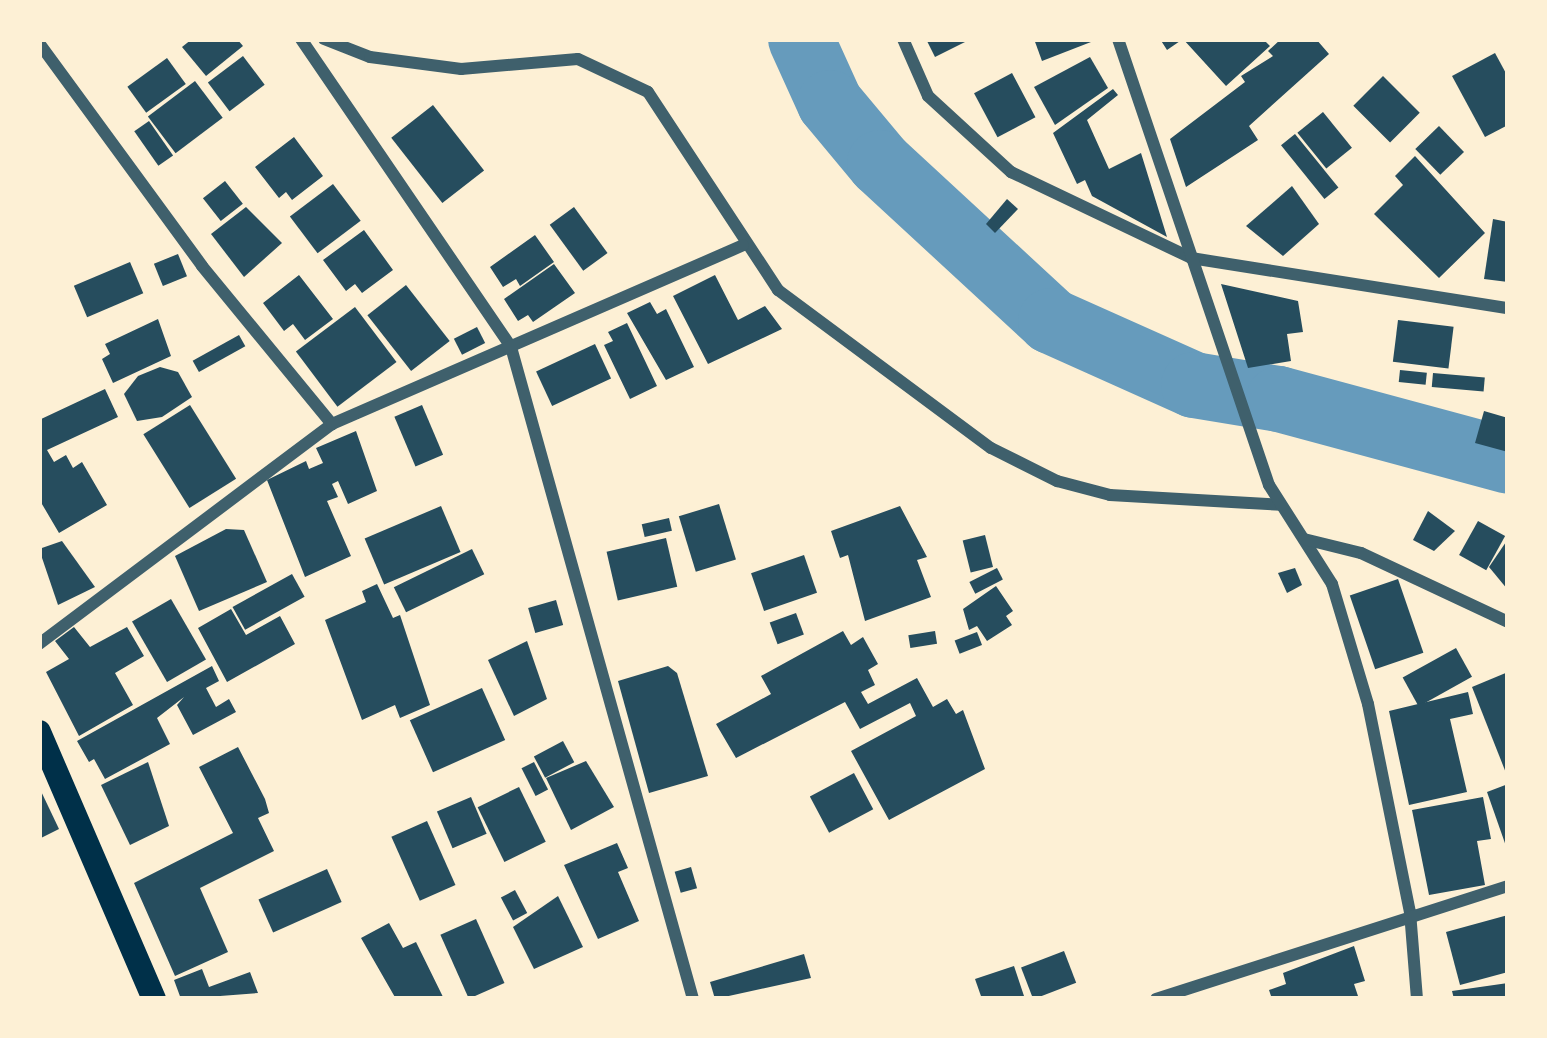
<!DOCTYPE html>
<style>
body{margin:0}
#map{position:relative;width:1547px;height:1038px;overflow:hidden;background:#fdf0d5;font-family:"Noto Sans",sans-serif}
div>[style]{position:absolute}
.river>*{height:66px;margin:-33px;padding:0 33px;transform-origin:33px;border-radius:33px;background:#669bbc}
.building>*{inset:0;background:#264d5e;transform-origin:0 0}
.minor>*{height:12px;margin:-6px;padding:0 6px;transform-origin:6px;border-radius:6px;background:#3f606c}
.primary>*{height:24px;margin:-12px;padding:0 12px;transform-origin:12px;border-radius:12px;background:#003049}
span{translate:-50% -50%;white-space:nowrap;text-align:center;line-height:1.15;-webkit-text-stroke:9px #fdf0d5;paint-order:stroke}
.frame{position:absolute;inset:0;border:42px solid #fdf0d5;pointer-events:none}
</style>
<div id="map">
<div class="river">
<i style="left:801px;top:39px;width:70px;rotate:65.6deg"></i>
<i style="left:830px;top:103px;width:78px;rotate:50.2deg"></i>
<i style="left:880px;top:163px;width:233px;rotate:42.7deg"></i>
<i style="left:1051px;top:321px;width:157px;rotate:24.1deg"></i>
<i style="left:1194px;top:385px;width:86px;rotate:9.4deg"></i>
<i style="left:1279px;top:399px;width:237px;rotate:15.1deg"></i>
</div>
<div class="building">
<i style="clip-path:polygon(192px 39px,237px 39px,243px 46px,206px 76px,182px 47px)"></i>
<i style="clip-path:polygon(926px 39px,971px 39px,935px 57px)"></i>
<i style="clip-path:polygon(1034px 39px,1090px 39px,1091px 42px,1042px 61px)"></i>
<i style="clip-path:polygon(1160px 39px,1263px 39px,1270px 46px,1226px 86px,1183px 39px,1167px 50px)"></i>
<i style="clip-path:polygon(1281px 39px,1316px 39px,1329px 54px,1249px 126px,1258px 140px,1186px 187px,1170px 139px,1245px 82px,1241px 76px,1273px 56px,1268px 51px)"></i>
<i style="clip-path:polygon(1495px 53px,1508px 77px,1508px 125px,1485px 137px,1452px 76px)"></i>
<i style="left:243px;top:56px;width:36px;height:44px;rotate:53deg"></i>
<i style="clip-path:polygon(1090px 57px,1108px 88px,1055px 125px,1034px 87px)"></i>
<i style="left:167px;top:58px;width:32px;height:49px;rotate:54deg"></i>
<i style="left:1012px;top:73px;width:50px;height:43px;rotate:62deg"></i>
<i style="left:1383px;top:76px;width:52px;height:42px;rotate:45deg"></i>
<i style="left:195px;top:81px;width:46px;height:59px;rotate:53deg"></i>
<i style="clip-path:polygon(1113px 89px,1118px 95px,1087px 120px,1109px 169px,1141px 153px,1167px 237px,1092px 196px,1085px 180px,1077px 184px,1053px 133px)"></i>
<i style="left:433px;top:105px;width:83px;height:53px;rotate:52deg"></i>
<i style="left:1323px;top:112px;width:46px;height:33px;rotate:51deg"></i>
<i style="left:149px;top:121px;width:42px;height:18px;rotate:55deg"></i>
<i style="left:1439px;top:126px;width:36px;height:33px;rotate:46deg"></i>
<i style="left:1295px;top:134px;width:69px;height:18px;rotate:51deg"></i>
<i style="clip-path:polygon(294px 137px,323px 176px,292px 200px,286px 192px,279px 198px,255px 167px)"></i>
<i style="clip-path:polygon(1415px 156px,1485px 233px,1439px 278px,1374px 214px,1403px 185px,1395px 176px)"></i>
<i style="left:225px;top:181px;width:29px;height:28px;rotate:52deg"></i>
<i style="left:333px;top:184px;width:46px;height:54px;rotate:53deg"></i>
<i style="clip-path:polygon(1292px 186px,1319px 224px,1283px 256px,1246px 226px)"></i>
<i style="clip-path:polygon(1007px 199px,1018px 209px,995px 233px,986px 224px)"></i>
<i style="clip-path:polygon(246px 207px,282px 243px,244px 277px,211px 234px)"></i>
<i style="left:574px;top:207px;width:57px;height:30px;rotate:54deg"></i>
<i style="clip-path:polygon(1493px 219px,1508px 222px,1508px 282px,1484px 279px)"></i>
<i style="clip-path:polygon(364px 230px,393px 270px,362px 293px,355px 284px,346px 291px,323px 260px)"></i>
<i style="clip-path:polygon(535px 235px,554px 262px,520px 286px,516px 279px,503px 287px,490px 267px)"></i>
<i style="left:178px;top:254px;width:24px;height:26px;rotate:68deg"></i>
<i style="left:130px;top:262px;width:34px;height:61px;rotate:67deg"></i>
<i style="clip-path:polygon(554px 264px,575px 293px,533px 322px,528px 315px,518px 321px,504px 299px)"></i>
<i style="clip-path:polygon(299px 275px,333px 319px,305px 340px,293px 324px,284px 331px,263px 303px)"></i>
<i style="clip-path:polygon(715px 275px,738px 320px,765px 306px,782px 329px,708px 364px,673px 296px)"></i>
<i style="clip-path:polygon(1221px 284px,1298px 301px,1303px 332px,1287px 334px,1291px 361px,1248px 368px)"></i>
<i style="left:406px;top:285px;width:71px;height:49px;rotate:52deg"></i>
<i style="clip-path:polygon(650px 302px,657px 314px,666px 309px,694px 367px,666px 380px,627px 313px)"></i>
<i style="left:355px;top:307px;width:69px;height:74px;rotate:53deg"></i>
<i style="clip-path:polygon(158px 319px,171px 356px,113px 383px,102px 359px,110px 354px,105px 344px)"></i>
<i style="left:1398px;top:320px;width:56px;height:42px;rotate:7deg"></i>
<i style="clip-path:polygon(627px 323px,657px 386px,630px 399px,604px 345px,613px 341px,608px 332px)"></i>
<i style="left:477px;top:327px;width:18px;height:26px;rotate:63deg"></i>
<i style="left:239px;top:335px;width:13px;height:53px;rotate:61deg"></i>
<i style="left:595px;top:344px;width:38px;height:65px;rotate:65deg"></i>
<i style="clip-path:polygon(160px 367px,178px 372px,192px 397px,162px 417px,137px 421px,124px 394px,138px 376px)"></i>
<i style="left:1400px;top:370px;width:27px;height:12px;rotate:6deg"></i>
<i style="left:1433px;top:373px;width:52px;height:14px;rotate:5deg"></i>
<i style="clip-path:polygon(105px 389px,118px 417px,47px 450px,54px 462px,66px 455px,73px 468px,82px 462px,107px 505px,59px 533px,39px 499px,39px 420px)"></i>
<i style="left:190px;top:405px;width:87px;height:55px;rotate:58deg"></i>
<i style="left:422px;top:405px;width:54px;height:30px;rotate:67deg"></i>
<i style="clip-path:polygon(1484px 411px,1508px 418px,1508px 452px,1475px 443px)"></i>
<i style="clip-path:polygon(356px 431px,377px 491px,348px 504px,338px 481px,332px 484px,338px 497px,327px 501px,351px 556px,305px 577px,267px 480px,306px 461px,309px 469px,323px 463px,316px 448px)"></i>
<i style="left:719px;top:504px;width:58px;height:42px;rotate:73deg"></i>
<i style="left:441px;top:506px;width:50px;height:83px;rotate:67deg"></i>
<i style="clip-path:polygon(900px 506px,927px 557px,917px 560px,931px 597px,865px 621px,848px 555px,840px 558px,831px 531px)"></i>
<i style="clip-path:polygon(1428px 511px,1455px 531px,1434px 551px,1413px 540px)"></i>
<i style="left:669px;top:518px;width:13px;height:28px;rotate:77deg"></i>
<i style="left:1478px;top:521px;width:31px;height:39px;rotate:29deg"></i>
<i style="clip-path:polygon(226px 529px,244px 530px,267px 582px,199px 611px,175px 556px)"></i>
<i style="left:985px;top:535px;width:33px;height:23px;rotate:76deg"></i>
<i style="left:666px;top:538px;width:50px;height:61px;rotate:77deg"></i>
<i style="clip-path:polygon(1508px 539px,1508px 590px,1489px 567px)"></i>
<i style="clip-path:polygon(62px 541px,95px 587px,58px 605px,39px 549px)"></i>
<i style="left:472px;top:549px;width:28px;height:87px;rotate:64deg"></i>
<i style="left:804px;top:555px;width:40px;height:56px;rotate:71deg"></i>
<i style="left:997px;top:568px;width:13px;height:31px;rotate:63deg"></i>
<i style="clip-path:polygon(1295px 568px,1302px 585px,1287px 593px,1278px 573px)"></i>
<i style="left:292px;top:574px;width:26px;height:68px;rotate:61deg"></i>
<i style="left:1398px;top:579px;width:78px;height:51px;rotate:71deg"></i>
<i style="clip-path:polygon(377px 584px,393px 618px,400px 615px,430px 705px,400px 718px,395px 705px,362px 720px,325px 620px,366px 602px,362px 591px)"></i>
<i style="clip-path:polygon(996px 586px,1013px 611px,1006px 616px,1012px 625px,987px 641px,977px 626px,969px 630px,963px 609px)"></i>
<i style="left:171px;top:599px;width:70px;height:45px;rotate:60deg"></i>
<i style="left:556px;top:600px;width:26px;height:29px;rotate:74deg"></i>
<i style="clip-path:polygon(231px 609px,246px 635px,280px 616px,295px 644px,227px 682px,198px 628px)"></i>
<i style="left:796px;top:613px;width:23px;height:28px;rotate:70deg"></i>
<i style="clip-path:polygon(74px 627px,90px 647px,127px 627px,144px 656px,115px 673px,133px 705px,79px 736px,46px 672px,69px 659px,55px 641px)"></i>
<i style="clip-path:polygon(843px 631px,851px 645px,863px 637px,878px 664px,868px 670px,875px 685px,861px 692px,868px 704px,917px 678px,933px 707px,947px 699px,956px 714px,963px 710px,985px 769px,889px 820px,851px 751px,916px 716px,910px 703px,860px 729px,845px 702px,736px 758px,716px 724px,771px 694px,761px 676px)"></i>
<i style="left:935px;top:631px;width:13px;height:27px;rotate:81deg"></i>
<i style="left:977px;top:632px;width:14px;height:24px;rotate:69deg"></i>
<i style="clip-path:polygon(527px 641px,547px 699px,514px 716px,488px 660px)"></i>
<i style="left:1456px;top:648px;width:33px;height:61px;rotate:61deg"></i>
<i style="clip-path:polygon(212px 666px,219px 681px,206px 688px,216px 707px,229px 699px,236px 712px,193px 735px,177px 705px,184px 697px,157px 718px,170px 744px,105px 779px,94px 759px,89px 762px,77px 741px)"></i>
<i style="clip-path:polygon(668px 666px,677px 673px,708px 776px,649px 793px,618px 681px)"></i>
<i style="clip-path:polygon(1508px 672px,1508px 778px,1472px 687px)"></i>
<i style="left:482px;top:688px;width:57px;height:79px;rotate:66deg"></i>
<i style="clip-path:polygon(1468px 692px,1473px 714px,1450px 719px,1467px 792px,1409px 805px,1389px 711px)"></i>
<i style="left:563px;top:741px;width:24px;height:33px;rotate:62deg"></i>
<i style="clip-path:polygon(238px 747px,265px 799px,269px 813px,258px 818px,274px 851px,200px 888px,228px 952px,175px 976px,134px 883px,233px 833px,199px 767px)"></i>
<i style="clip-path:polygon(586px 761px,614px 807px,571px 830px,546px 778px)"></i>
<i style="clip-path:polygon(148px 762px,169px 826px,130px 845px,101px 785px)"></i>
<i style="left:534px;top:762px;width:31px;height:14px;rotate:63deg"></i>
<i style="left:854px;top:773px;width:41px;height:50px;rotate:62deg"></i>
<i style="clip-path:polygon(1508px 784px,1508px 849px,1507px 849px,1487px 792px)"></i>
<i style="clip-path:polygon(39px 787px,59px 829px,39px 839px)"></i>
<i style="left:519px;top:787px;width:61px;height:46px;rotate:64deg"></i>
<i style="left:471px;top:797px;width:40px;height:37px;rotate:67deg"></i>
<i style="clip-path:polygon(1483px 797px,1491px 839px,1477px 841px,1485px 885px,1429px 895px,1412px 810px)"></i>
<i style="left:427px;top:821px;width:70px;height:39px;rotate:66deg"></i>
<i style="clip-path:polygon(617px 843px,628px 868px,618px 872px,639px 921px,598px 939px,564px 865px)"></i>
<i style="left:691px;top:867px;width:22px;height:17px;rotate:74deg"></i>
<i style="left:327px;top:869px;width:36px;height:75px;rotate:66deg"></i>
<i style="left:515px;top:890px;width:26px;height:16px;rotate:62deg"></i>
<i style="clip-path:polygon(558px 896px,583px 947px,534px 969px,513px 927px)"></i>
<i style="clip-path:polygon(1508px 915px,1508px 972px,1460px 985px,1446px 932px)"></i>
<i style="left:476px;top:919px;width:70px;height:39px;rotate:66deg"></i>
<i style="clip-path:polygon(389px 923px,403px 948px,416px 942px,444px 999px,396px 999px,361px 938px)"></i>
<i style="clip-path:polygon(1354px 946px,1365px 981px,1354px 984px,1359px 999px,1272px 999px,1269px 990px,1286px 984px,1283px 973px)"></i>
<i style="left:1064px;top:951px;width:34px;height:46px;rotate:69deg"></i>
<i style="clip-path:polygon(804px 954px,811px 978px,715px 999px,710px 982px)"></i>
<i style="clip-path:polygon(1014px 966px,1025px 999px,982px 999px,975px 979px)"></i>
<i style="clip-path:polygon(202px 969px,209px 987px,250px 972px,258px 993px,181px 999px,174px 980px)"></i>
<i style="clip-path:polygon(1508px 983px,1508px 999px,1454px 999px,1452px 991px)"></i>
</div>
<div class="minor">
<i style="left:301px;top:39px;width:373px;rotate:55.7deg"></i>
<i style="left:511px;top:347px;width:677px;rotate:74.4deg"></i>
<i style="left:324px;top:39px;width:49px;rotate:21.4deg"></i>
<i style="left:370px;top:57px;width:92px;rotate:7.5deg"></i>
<i style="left:461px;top:69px;width:117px;rotate:-4.9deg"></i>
<i style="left:578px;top:59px;width:77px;rotate:25.2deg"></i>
<i style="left:648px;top:92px;width:237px;rotate:56.7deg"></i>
<i style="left:778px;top:290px;width:265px;rotate:36.6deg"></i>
<i style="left:991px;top:448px;width:74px;rotate:26.6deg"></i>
<i style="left:1057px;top:481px;width:55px;rotate:14.8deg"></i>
<i style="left:1110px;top:495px;width:171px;rotate:3.3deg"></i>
<i style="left:903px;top:39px;width:62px;rotate:66.3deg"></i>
<i style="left:928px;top:96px;width:113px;rotate:42.5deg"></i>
<i style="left:1011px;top:172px;width:199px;rotate:25.5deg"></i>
<i style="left:1191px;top:258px;width:321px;rotate:9deg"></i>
<i style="left:1118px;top:39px;width:471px;rotate:71.3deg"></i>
<i style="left:1269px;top:485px;width:117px;rotate:57.5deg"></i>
<i style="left:1332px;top:584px;width:125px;rotate:73.3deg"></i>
<i style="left:1368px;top:704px;width:212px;rotate:78.6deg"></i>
<i style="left:1410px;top:912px;width:87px;rotate:85.4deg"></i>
<i style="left:39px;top:43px;width:276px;rotate:53.8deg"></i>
<i style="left:202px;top:266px;width:205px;rotate:50.6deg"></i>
<i style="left:1304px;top:539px;width:59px;rotate:13.8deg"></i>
<i style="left:1361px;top:553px;width:162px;rotate:25.1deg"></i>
<i style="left:39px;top:644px;width:366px;rotate:-36.9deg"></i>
<i style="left:332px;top:424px;width:448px;rotate:-23.5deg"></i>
<i style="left:1156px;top:999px;width:370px;rotate:-17.8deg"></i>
</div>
<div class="primary">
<i style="left:39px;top:732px;width:291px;rotate:66.7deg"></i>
</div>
<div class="frame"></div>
</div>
